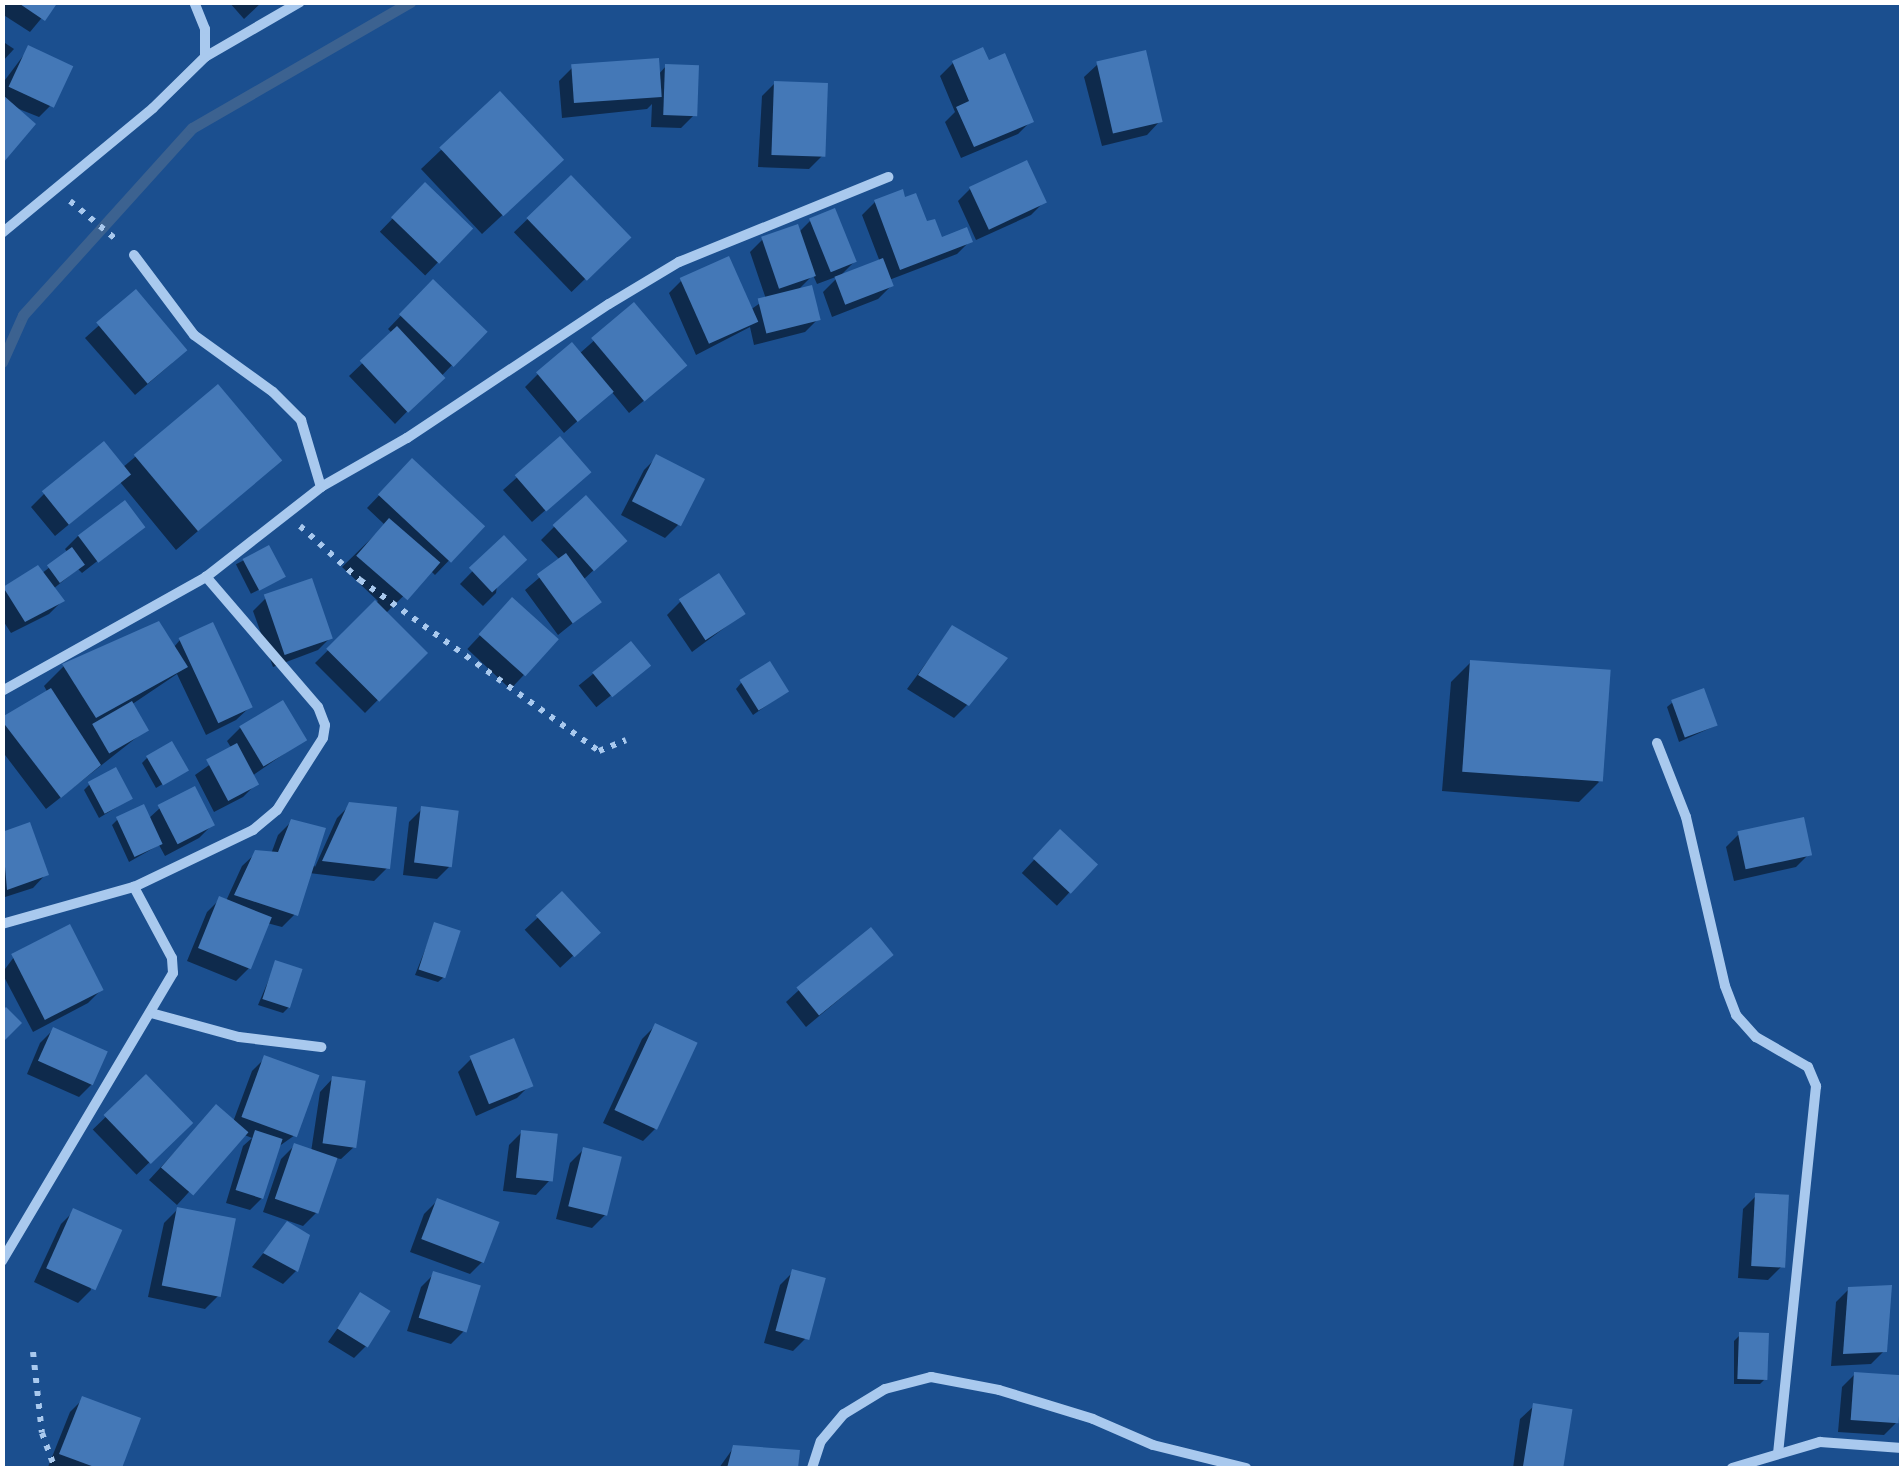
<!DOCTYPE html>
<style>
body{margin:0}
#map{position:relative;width:1904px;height:1471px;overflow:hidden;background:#1b4f8f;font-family:Roboto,sans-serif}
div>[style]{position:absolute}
.shadow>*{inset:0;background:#0007;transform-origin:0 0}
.stream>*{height:11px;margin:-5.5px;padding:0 5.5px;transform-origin:5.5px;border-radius:5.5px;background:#3c6290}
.building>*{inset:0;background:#4478b7;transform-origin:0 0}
.path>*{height:6px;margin-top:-3px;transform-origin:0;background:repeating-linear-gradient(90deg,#a9c9ee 0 5px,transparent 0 13px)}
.minor>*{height:10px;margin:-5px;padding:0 5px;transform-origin:5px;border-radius:5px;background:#a9c9ee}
span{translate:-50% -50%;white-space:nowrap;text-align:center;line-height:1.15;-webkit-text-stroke:8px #1b4f8f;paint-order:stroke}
.frame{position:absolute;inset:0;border:5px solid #fff;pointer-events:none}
</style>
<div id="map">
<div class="shadow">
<i style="clip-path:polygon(2px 2px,55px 2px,30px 32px,2px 14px)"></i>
<i style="clip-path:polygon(229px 2px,262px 2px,244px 19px)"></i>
<i style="clip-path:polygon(2px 41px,14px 49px,2px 62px)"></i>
<i style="clip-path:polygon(29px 48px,52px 104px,39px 117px,14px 107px,33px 124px,2px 159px,2px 84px)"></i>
<i style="clip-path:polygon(953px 63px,987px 64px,1031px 121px,1018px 134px,961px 158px,945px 122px,955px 112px,940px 76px)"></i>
<i style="clip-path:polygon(1098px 64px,1160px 121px,1147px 135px,1102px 146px,1084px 77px)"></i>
<i style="clip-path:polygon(666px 66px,694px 115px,681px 128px,651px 127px,652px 104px,647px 109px,562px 118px,559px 81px,572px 68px,658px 75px)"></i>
<i style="clip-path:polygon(775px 83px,822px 156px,809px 169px,758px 167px,762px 96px)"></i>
<i style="clip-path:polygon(441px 150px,540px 180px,482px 234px,421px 169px)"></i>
<i style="left:570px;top:178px;width:83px;height:78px;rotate:46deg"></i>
<i style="left:425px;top:185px;width:63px;height:65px;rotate:44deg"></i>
<i style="clip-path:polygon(971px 188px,1044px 202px,1031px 215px,976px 240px,958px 201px)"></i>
<i style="clip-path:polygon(875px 202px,926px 224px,940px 240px,970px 241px,957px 254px,889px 280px,891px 286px,878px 299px,832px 317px,823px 292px,836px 279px,880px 262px,862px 215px)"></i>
<i style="clip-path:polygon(811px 220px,854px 262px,841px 275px,817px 284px,813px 275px,797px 291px,818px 319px,805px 332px,754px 345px,750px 327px,696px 355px,669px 293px,682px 280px,750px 310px,766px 299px,750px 252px,763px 239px,798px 233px)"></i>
<i style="clip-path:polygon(433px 282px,484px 332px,395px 424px,349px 376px,393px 334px,388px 329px)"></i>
<i style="clip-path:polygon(135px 293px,172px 363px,135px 395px,85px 338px)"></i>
<i style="clip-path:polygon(634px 305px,671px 378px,629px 413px,611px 391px,564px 433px,525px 387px,538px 374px,579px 354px)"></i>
<i style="clip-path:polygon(218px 387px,279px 461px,176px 550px,120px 482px,55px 536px,31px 507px,44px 494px,122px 468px)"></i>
<i style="clip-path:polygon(560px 439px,575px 484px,532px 522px,503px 490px)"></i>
<i style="clip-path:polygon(657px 457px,678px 525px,665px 538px,621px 515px,644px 470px)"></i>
<i style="clip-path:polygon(412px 461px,482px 526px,435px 575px,430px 570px,385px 614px,424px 653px,365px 713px,315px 663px,378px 601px,342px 567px,385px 525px,367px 508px)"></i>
<i style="clip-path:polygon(125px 503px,141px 527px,82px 573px,78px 569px,53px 589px,62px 601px,49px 614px,11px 633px,2px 619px,2px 591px,41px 574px,68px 553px,65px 549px,78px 536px)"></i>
<i style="clip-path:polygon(554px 527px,612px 553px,583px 580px,599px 602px,558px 635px,525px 590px,560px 560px,541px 540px)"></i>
<i style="clip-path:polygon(504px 539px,496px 593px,483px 606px,460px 584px)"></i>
<i style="left:268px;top:548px;width:33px;height:36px;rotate:63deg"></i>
<i style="clip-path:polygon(266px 598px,331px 637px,318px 650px,273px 667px,253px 611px)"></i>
<i style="left:513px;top:600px;width:59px;height:67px;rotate:43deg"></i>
<i style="clip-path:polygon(680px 602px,743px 614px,692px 652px,667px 615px)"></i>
<i style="clip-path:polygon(952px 628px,967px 705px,954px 718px,907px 689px)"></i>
<i style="clip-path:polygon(180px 640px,250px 707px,236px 720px,206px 735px,177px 674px,131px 705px,146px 730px,46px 809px,2px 751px,2px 719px,48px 693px,44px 686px,64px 666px,173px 648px)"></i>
<i style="left:630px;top:644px;width:28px;height:66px;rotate:51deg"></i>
<i style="clip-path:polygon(1471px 662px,1599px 782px,1579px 802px,1442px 791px,1451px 682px)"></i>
<i style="clip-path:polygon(741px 683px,780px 696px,753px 715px,736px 689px)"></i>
<i style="clip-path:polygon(1673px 702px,1715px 726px,1679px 742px,1667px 707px)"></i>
<i style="clip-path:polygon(240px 728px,304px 740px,252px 776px,256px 784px,243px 797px,214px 812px,195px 775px,232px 749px,227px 741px)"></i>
<i style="clip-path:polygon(148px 757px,186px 770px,156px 788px,142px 763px)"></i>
<i style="clip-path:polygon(90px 784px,130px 799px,99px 818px,84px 790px)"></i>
<i style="clip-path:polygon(350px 805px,387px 868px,374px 881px,309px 873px,295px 914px,282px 927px,267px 923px,249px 968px,236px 981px,187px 961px,207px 912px,220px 899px,226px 901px,242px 866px,256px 853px,271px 854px,278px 835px,291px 822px,315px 867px,337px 818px)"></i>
<i style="clip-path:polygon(160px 808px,212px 825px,199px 838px,165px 856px,159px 845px,129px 862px,112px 825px,118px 819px,148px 819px)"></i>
<i style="clip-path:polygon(422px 809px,450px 866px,437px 879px,403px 875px,409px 822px)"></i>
<i style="left:1060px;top:832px;width:48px;height:56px;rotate:43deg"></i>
<i style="clip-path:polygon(2px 834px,46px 874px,33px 888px,2px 898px)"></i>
<i style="clip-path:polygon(1739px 834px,1809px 854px,1796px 867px,1734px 881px,1726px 847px)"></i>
<i style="left:562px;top:895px;width:52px;height:51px;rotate:47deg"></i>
<i style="clip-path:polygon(435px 925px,444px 977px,438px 982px,415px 975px)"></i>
<i style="clip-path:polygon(14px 957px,101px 990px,88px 1003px,33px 1032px,2px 973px)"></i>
<i style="clip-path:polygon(276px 963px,289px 1007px,283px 1013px,258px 1005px)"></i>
<i style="clip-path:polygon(878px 967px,806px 1027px,786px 1002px,799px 990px)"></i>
<i style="clip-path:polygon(655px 1026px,656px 1128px,643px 1141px,603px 1123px,642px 1039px)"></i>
<i style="clip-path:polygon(53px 1030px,92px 1084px,79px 1097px,27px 1074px,40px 1043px)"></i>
<i style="clip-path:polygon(265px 1058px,295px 1135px,278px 1147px,263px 1197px,250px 1210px,226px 1203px,243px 1146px,252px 1138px,242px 1134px,177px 1205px,149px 1180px,204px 1120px,233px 1122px,252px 1071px)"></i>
<i style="clip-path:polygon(471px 1059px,530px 1085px,517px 1098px,476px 1116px,458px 1072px)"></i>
<i style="left:146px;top:1078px;width:63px;height:74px;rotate:46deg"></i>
<i style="clip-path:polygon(333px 1078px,355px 1146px,341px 1159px,335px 1158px,316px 1213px,303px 1226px,263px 1212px,281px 1159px,294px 1146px,311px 1152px,320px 1092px)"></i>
<i style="clip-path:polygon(522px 1132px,549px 1181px,536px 1195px,503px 1191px,509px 1145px)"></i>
<i style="clip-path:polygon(583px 1150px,605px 1215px,592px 1228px,556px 1219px,570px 1163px)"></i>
<i style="clip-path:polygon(1756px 1196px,1781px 1267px,1768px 1280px,1738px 1278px,1743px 1209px)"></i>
<i style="clip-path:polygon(437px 1201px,483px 1261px,470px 1274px,410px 1252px,424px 1214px)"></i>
<i style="clip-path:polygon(177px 1210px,218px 1296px,205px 1309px,148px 1297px,164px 1223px)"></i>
<i style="clip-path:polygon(74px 1211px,91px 1290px,78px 1303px,34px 1282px,61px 1224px)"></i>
<i style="clip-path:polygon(287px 1224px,307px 1236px,296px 1271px,283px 1284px,252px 1267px)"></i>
<i style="clip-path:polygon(793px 1272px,806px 1338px,793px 1351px,764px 1343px,780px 1285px)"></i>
<i style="clip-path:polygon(434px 1274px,464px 1331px,451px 1344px,407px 1331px,421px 1287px)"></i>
<i style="clip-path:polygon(1849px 1289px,1884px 1351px,1871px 1364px,1831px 1366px,1836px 1302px)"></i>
<i style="clip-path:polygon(361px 1295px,367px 1345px,354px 1358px,328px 1342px)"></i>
<i style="clip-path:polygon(1740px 1335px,1766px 1378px,1760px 1384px,1734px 1384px,1734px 1341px)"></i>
<i style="clip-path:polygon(1855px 1374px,1897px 1422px,1884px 1435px,1838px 1432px,1842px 1387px)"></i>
<i style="clip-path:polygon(83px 1399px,138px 1420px,119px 1468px,48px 1467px,70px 1412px)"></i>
<i style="clip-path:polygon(1534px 1406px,1571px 1411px,1562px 1468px,1513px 1468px,1520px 1419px)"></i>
<i style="clip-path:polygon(734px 1447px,798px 1452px,795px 1468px,719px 1468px)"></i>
</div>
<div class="stream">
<i style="left:2px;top:362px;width:51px;rotate:-65.9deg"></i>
<i style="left:23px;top:315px;width:252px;rotate:-47.9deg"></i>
<i style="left:192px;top:128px;width:252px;rotate:-30deg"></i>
</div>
<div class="building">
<i style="clip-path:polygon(17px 2px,58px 2px,45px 21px)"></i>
<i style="left:28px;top:45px;width:50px;height:46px;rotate:25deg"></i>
<i style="clip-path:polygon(983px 47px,989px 60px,1005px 53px,1034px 122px,974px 147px,956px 107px,969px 101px,952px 61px)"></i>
<i style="left:1146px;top:50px;width:74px;height:51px;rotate:77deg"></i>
<i style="left:659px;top:58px;width:39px;height:88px;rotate:86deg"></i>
<i style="left:665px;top:64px;width:34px;height:51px;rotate:2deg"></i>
<i style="left:774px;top:81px;width:54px;height:74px;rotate:2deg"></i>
<i style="left:500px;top:91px;width:94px;height:83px;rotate:47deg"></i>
<i style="clip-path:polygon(3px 95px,36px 124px,3px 163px)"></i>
<i style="left:1027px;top:160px;width:47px;height:64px;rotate:65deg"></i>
<i style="left:571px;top:175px;width:87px;height:62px;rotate:46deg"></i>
<i style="left:425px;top:182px;width:67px;height:49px;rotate:44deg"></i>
<i style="clip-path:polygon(903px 189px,905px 197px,916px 193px,927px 221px,935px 219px,942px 237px,967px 227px,973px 242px,900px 270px,874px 200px)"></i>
<i style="left:835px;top:208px;width:58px;height:28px;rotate:68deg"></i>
<i style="left:798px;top:224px;width:55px;height:39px;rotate:71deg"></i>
<i style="left:729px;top:256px;width:72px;height:54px;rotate:66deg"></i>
<i style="left:883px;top:258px;width:30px;height:52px;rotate:69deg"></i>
<i style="left:433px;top:279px;width:76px;height:49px;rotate:44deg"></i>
<i style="left:812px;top:285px;width:36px;height:56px;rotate:76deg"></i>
<i style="left:136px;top:289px;width:80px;height:52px;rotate:50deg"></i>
<i style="left:634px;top:302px;width:83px;height:56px;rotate:50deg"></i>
<i style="left:397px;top:326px;width:71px;height:51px;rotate:47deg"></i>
<i style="left:572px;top:342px;width:65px;height:47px;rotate:50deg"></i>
<i style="left:218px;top:384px;width:100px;height:110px;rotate:50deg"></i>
<i style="left:560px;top:436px;width:48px;height:60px;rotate:49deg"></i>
<i style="left:104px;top:441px;width:43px;height:80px;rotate:51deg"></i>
<i style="left:656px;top:454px;width:55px;height:53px;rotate:27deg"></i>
<i style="left:412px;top:458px;width:100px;height:50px;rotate:43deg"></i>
<i style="left:586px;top:495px;width:62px;height:45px;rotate:48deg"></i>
<i style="left:125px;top:500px;width:34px;height:59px;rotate:53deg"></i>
<i style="left:389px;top:518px;width:68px;height:50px;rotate:41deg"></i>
<i style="left:504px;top:535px;width:34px;height:48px;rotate:47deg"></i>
<i style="left:269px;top:545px;width:36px;height:30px;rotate:62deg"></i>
<i style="left:72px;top:547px;width:22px;height:31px;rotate:54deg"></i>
<i style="left:566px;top:553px;width:61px;height:36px;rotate:54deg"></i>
<i style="clip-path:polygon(38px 565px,65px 601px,25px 622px,3px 587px)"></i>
<i style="left:719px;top:573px;width:49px;height:48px;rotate:57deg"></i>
<i style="left:312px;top:578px;width:64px;height:51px;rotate:71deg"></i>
<i style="left:512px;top:597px;width:63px;height:50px;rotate:42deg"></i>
<i style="left:375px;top:600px;width:75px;height:69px;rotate:45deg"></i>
<i style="clip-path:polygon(159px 621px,188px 667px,96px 718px,62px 664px)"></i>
<i style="left:213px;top:622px;width:94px;height:38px;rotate:65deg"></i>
<i style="clip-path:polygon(952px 625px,1008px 658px,969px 706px,918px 675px)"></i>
<i style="left:631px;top:641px;width:32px;height:50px;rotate:51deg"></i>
<i style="left:1470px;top:660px;width:141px;height:112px;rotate:4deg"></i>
<i style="left:770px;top:661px;width:36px;height:36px;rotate:58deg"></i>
<i style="clip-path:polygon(51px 688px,101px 765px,61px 798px,2px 721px,2px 717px)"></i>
<i style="left:1704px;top:688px;width:40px;height:35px;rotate:70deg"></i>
<i style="left:283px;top:700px;width:47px;height:51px;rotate:59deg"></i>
<i style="left:132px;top:701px;width:34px;height:46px;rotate:60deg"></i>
<i style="left:172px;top:741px;width:34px;height:30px;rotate:60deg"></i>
<i style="left:237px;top:743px;width:47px;height:35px;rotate:62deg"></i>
<i style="left:116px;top:767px;width:36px;height:32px;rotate:62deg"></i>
<i style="left:195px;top:786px;width:44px;height:42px;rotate:63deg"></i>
<i style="clip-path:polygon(349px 802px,397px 807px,390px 869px,322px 861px)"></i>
<i style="left:144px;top:804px;width:44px;height:31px;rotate:65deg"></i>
<i style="left:421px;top:806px;width:38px;height:57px;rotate:7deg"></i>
<i style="left:1804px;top:817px;width:39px;height:68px;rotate:78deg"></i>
<i style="clip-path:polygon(291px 819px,326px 828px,298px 916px,234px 895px,255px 850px,278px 852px)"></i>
<i style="clip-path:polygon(30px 822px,49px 875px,7px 890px,2px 832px)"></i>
<i style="left:1060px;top:829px;width:52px;height:40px;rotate:43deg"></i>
<i style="left:562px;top:891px;width:57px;height:36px;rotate:47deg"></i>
<i style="left:219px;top:896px;width:57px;height:56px;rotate:22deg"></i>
<i style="left:434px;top:922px;width:28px;height:50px;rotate:18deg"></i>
<i style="left:70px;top:924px;width:74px;height:66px;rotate:63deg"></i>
<i style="left:871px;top:927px;width:36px;height:96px;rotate:51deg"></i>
<i style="left:275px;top:960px;width:29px;height:41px;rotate:18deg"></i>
<i style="clip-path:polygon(6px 1007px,22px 1023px,2px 1043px,2px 1011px)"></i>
<i style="left:655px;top:1023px;width:47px;height:96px;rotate:25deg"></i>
<i style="left:53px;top:1027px;width:60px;height:37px;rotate:24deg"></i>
<i style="left:514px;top:1038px;width:52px;height:48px;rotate:68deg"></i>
<i style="left:264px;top:1055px;width:59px;height:66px;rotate:20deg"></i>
<i style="left:146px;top:1074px;width:68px;height:59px;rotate:46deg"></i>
<i style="left:332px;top:1076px;width:34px;height:68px;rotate:8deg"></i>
<i style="left:216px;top:1104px;width:43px;height:84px;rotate:41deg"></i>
<i style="left:255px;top:1130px;width:29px;height:63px;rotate:18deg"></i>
<i style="left:521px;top:1130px;width:37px;height:48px;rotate:6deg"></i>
<i style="left:294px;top:1143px;width:46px;height:59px;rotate:19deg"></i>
<i style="left:583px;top:1147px;width:40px;height:61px;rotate:14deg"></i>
<i style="left:1755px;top:1193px;width:34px;height:73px;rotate:3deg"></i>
<i style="left:437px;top:1198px;width:67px;height:44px;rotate:21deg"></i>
<i style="left:177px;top:1207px;width:60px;height:80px;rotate:11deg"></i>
<i style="left:73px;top:1208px;width:54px;height:66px;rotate:24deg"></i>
<i style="clip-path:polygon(287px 1221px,310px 1235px,298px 1272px,263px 1253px)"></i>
<i style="left:792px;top:1269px;width:35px;height:64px;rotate:15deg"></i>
<i style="left:433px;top:1271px;width:50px;height:49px;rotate:17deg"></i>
<i style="clip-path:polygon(1892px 1285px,1887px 1352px,1843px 1354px,1848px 1287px)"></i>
<i style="left:360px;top:1292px;width:36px;height:43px;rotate:32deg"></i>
<i style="left:1739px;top:1332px;width:30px;height:47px;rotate:2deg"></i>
<i style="left:1854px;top:1372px;width:48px;height:48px;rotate:4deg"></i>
<i style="clip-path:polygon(82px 1396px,141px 1418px,122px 1468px,97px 1468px,59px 1454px)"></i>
<i style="left:1533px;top:1403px;width:40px;height:66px;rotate:9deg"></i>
<i style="clip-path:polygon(733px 1445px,800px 1450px,798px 1468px,727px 1468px)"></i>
</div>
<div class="path">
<i style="left:70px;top:201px;width:62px;rotate:39.8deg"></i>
<i style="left:300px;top:526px;width:81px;rotate:42deg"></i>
<i style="left:360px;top:580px;width:294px;rotate:35.6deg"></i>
<i style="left:599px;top:751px;width:29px;rotate:-22deg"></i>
<i style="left:33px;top:1352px;width:81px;rotate:83.7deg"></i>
<i style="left:42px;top:1433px;width:37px;rotate:70deg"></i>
</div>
<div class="minor">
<i style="left:205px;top:57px;width:110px;rotate:-30.1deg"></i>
<i style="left:2px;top:233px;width:196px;rotate:-39.6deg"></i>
<i style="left:153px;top:108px;width:73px;rotate:-44.4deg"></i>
<i style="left:205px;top:57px;width:28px;rotate:-90deg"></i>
<i style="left:205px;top:29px;width:29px;rotate:-112deg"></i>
<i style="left:134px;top:255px;width:100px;rotate:53.1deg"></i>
<i style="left:194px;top:335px;width:97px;rotate:35.8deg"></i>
<i style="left:273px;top:392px;width:40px;rotate:45deg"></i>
<i style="left:301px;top:420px;width:70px;rotate:73.4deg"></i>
<i style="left:2px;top:691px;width:234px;rotate:-29.2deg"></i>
<i style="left:206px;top:577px;width:146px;rotate:-38deg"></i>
<i style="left:321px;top:487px;width:99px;rotate:-29.7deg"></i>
<i style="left:407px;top:438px;width:242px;rotate:-33.6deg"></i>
<i style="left:609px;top:304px;width:82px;rotate:-31deg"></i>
<i style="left:679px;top:262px;width:226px;rotate:-22.1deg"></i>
<i style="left:1657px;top:743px;width:79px;rotate:68.6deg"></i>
<i style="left:1686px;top:817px;width:173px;rotate:77deg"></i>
<i style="left:1725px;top:986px;width:31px;rotate:69deg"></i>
<i style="left:1736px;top:1015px;width:30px;rotate:48deg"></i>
<i style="left:1756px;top:1037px;width:60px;rotate:30deg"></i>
<i style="left:1808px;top:1067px;width:21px;rotate:67deg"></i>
<i style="left:1816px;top:1086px;width:367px;rotate:95.9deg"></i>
<i style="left:2px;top:924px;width:137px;rotate:-15.7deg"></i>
<i style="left:134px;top:887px;width:132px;rotate:-25.6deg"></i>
<i style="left:253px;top:830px;width:31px;rotate:-40deg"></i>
<i style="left:277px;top:810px;width:85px;rotate:-57.4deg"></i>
<i style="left:323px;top:738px;width:13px;rotate:-81deg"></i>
<i style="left:325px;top:725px;width:19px;rotate:-111deg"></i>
<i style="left:318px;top:707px;width:172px;rotate:-130.7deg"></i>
<i style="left:151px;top:1013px;width:91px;rotate:15.3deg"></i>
<i style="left:239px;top:1037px;width:83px;rotate:7deg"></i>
<i style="left:2px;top:1261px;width:335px;rotate:-59.3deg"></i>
<i style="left:173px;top:973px;width:15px;rotate:-94deg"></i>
<i style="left:172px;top:958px;width:81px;rotate:-118.2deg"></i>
<i style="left:812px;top:1468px;width:28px;rotate:-72deg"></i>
<i style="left:821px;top:1441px;width:35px;rotate:-50deg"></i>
<i style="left:844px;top:1414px;width:48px;rotate:-31.4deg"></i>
<i style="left:885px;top:1389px;width:48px;rotate:-14.6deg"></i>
<i style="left:931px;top:1377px;width:69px;rotate:10.8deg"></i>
<i style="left:999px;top:1390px;width:98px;rotate:17.1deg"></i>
<i style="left:1093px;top:1419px;width:65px;rotate:23.4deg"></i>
<i style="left:1153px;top:1445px;width:96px;rotate:13.9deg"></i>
<i style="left:1732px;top:1468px;width:92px;rotate:-16.5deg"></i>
<i style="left:1820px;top:1442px;width:82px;rotate:4.2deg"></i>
</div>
<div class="frame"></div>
</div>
